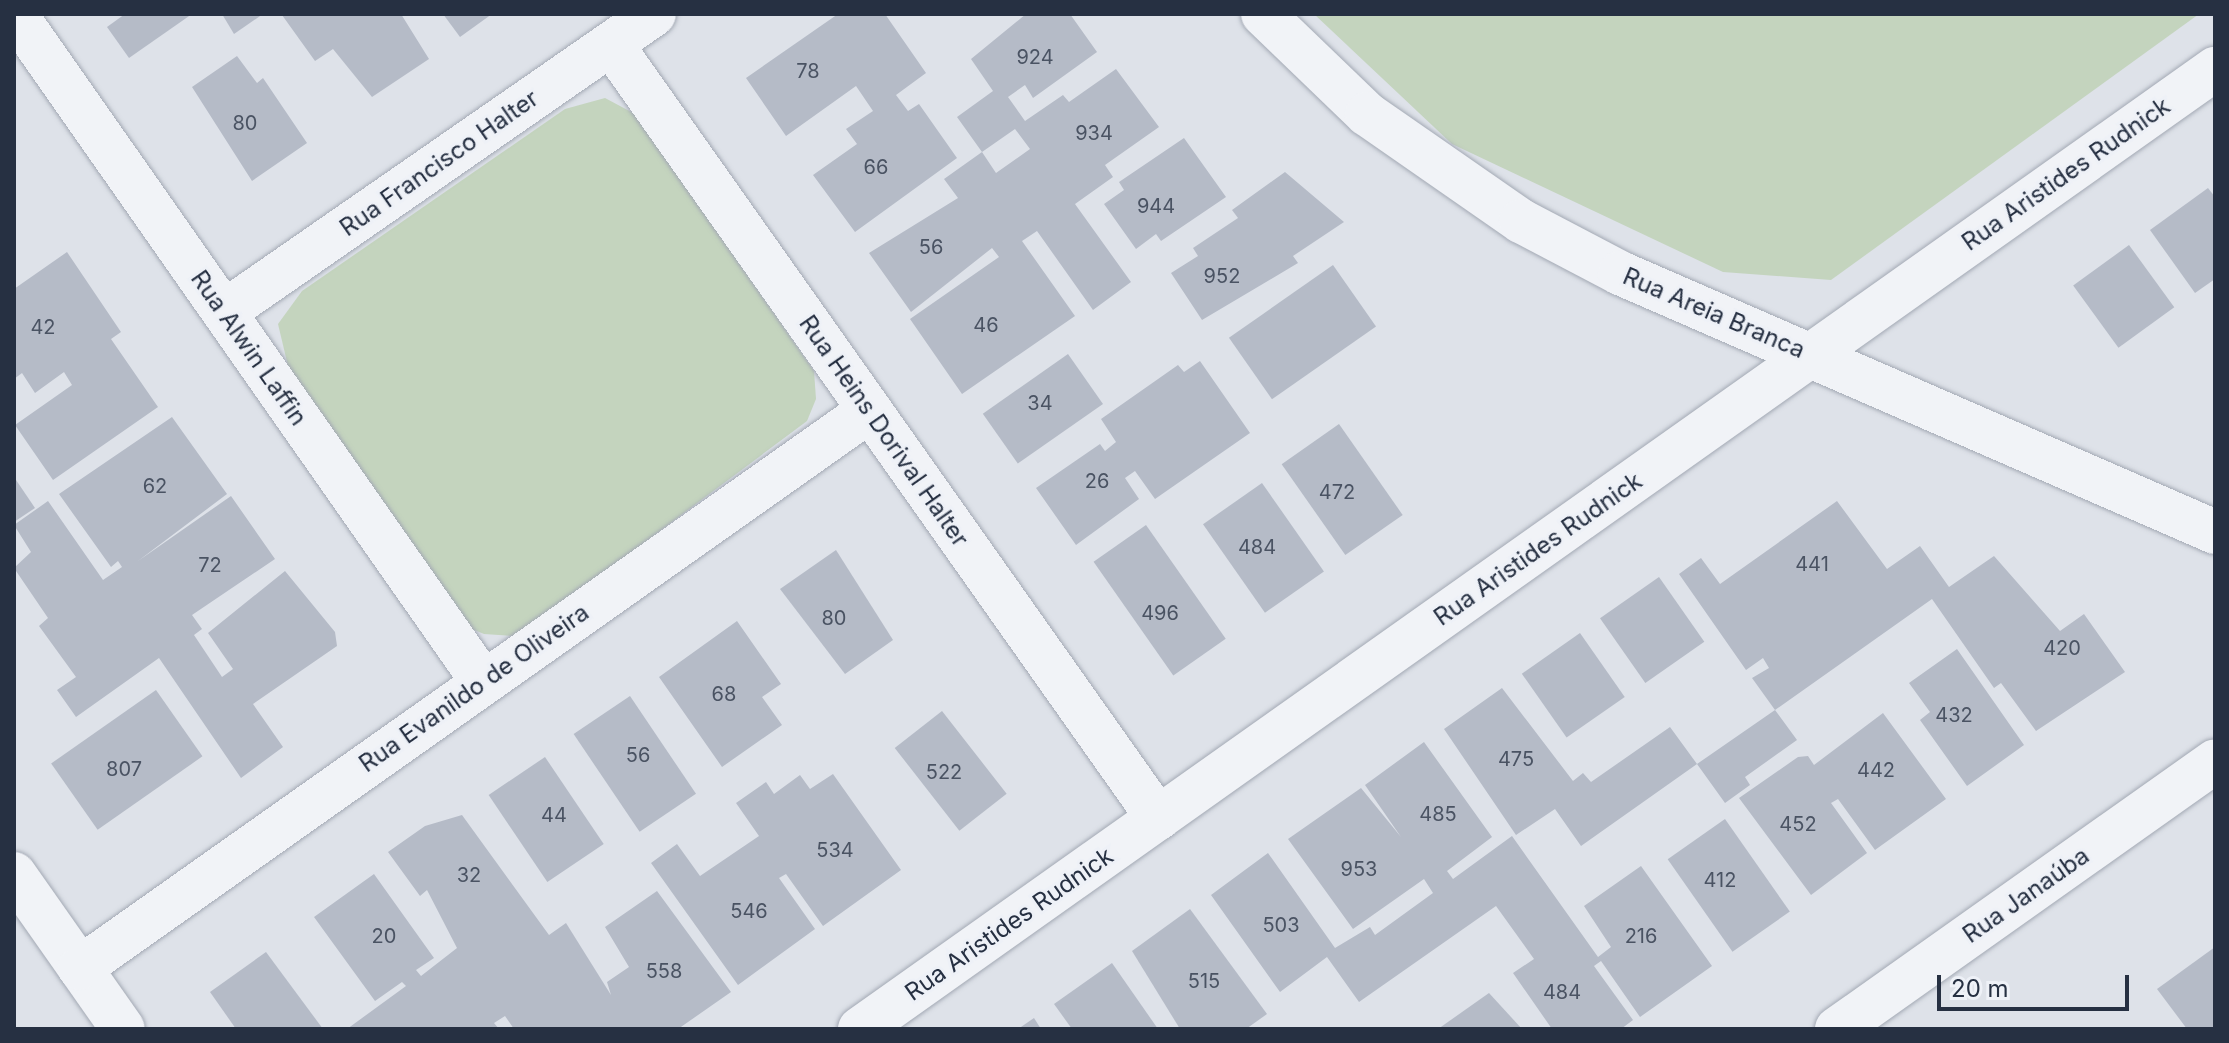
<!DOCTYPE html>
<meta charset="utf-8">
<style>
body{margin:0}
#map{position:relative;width:2229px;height:1043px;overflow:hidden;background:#dee2e9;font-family:Inter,sans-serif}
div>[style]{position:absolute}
.green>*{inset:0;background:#c4d4be}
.building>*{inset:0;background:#b5bbc7;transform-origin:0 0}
.roads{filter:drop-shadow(0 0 2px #a3a9b4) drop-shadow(0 0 2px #a3a9b4)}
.minor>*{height:44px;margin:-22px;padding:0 22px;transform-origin:22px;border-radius:22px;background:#f1f3f7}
span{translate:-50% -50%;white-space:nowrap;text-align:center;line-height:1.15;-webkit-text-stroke:6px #eef1f7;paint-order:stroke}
.number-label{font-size:20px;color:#4a5363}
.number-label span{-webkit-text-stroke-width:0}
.street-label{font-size:24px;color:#263042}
.frame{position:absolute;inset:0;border:16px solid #263042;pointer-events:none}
.scale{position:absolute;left:1937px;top:975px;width:192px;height:36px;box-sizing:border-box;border:4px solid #263042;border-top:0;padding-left:10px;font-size:24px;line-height:28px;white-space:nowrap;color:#263042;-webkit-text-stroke:6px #eef1f7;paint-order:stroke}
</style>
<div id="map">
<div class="green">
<i style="clip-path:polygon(1314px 14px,2199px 14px,1831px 280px,1723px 272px,1452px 144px)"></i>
<i style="clip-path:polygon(605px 98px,635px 114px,814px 371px,816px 399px,807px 421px,538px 622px,512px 636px,484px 634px,472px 629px,288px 366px,278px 324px,302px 291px,565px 109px)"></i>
</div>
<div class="building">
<i style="clip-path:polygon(125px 14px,192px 14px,129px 58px,107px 27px)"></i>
<i style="clip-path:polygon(222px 14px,263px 14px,234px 34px)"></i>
<i style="clip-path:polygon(401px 14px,429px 59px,372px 97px,333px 49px,315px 61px,282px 15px)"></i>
<i style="clip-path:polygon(443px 14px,492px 14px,460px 37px)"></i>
<i style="clip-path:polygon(838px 14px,885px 14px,926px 73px,896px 95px,908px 111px,919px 104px,957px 158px,855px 232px,813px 175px,857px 144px,846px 129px,873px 111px,856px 86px,786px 136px,746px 78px)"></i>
<i style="clip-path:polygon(1026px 14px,1070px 14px,1097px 52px,1033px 98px,1025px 85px,1008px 97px,1025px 121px,1063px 95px,1069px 102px,1116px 69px,1159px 127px,1105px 165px,1113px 177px,1075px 204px,1131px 282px,1093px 310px,1037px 231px,1022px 241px,1075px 316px,962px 394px,910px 319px,999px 257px,992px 248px,911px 312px,869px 253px,958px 198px,944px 179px,982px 152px,996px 173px,1030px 149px,1015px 129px,982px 152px,957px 117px,993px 91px,971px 59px)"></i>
<i style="clip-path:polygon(237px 56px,257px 83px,263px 78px,307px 143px,252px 181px,192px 87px)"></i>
<i style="clip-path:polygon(1184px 138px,1226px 197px,1161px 241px,1156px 234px,1136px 249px,1104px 204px,1124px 190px,1119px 182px)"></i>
<i style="clip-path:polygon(1285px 172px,1344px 222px,1293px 256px,1298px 263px,1202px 320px,1171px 273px,1198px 256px,1193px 248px,1238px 218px,1232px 210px)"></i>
<i style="clip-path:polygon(2208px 188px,2215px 197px,2215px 279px,2195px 293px,2150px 230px)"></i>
<i style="left:2129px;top:245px;width:77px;height:69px;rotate:54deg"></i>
<i style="clip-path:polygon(67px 252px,121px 332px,111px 339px,158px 407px,53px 480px,15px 425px,72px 385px,64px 372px,35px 393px,22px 373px,14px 379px,14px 289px)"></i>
<i style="left:1333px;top:265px;width:75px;height:127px;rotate:55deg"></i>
<i style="left:1068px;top:354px;width:61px;height:104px;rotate:55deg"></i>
<i style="clip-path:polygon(1200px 361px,1250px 433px,1155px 499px,1135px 471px,1125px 478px,1139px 499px,1076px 545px,1036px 488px,1100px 444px,1105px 451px,1116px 442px,1101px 419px,1178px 365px,1184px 372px)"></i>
<i style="clip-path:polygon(172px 417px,227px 494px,138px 561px,231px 496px,275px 559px,192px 615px,202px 629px,194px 635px,222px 677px,233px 669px,208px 633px,285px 571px,335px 632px,337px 646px,253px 704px,283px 747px,241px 778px,159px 658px,76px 717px,57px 690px,76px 677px,39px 626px,48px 618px,14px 568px,31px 552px,14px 525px,48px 501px,103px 580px,122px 567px,118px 561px,111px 567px,59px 494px)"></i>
<i style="left:1339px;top:424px;width:111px;height:70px;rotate:55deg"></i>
<i style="clip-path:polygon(14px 477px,35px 508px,14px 522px)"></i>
<i style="left:1262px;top:483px;width:108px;height:72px;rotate:55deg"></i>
<i style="clip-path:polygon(1837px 501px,1887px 569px,1920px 546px,1949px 587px,1994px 556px,2060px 631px,2084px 614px,2125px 672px,2036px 731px,2001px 683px,1994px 688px,1932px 599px,1775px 710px,1752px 678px,1769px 668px,1763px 658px,1746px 670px,1679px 574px,1701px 558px,1720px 584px)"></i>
<i style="left:1146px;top:525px;width:139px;height:64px;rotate:55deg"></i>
<i style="clip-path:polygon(836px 550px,893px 640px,845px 674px,780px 589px)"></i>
<i style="left:1659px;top:577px;width:79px;height:72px;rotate:55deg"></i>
<i style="clip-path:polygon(737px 621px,781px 684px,762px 697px,782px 725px,722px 767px,659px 677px)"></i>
<i style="left:1580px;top:633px;width:78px;height:71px;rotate:55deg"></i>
<i style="clip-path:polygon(1957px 649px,2024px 745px,1967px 786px,1920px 720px,1930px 712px,1909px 683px)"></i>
<i style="clip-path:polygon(1502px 688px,1573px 781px,1583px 773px,1591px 782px,1670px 727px,1697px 764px,1581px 846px,1555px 809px,1516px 835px,1444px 729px)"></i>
<i style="left:156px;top:690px;width:81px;height:128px;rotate:55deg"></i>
<i style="left:630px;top:696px;width:118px;height:68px;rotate:56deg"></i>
<i style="clip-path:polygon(1775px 710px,1797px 740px,1745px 777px,1750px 785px,1725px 803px,1697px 764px)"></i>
<i style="left:942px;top:711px;width:105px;height:60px;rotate:52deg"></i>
<i style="clip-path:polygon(1883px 713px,1946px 799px,1875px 850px,1838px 799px,1831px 803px,1867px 853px,1811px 895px,1739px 798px,1798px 757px,1808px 756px,1814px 765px)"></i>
<i style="clip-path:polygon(1424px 742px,1492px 837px,1447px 871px,1453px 879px,1512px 836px,1598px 957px,1611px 947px,1584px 906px,1641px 866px,1712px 966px,1640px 1017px,1601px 961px,1594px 966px,1633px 1020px,1621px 1029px,1552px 1029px,1513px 973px,1534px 959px,1496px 906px,1359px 1002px,1327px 957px,1280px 992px,1211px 895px,1268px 853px,1335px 948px,1370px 927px,1375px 935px,1433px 893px,1424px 879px,1353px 929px,1288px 839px,1361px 788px,1401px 837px,1365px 785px)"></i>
<i style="left:545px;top:757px;width:105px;height:68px;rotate:56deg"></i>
<i style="clip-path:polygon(833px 774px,901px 870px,823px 926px,786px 874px,779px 878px,815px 929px,738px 985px,651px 863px,677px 844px,700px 876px,759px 836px,736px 803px,766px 782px,774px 794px,800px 775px,810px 789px)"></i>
<i style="clip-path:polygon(462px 815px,549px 935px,566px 923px,611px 995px,607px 982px,629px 967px,605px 927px,657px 891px,731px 992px,678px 1029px,514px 1029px,505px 1016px,494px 1023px,499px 1029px,347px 1029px,406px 986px,402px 982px,375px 1001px,314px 917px,374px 874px,434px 958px,416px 970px,421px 976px,457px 948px,427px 890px,420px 896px,388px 852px,425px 826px)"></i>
<i style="left:1725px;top:819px;width:113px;height:70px;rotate:55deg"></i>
<i style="clip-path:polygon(1190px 909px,1267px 1014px,1246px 1029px,1180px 1029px,1132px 951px)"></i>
<i style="clip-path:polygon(2215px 947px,2215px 1029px,2187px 1029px,2157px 989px)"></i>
<i style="clip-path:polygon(266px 952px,323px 1029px,236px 1029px,210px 992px)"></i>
<i style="clip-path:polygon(1112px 963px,1158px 1029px,1072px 1029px,1054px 1004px)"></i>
<i style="clip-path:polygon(1489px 993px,1522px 1029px,1438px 1029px)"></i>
<i style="clip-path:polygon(1034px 1018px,1041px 1029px,1018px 1029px)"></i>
</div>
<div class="roads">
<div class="minor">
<i style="left:15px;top:14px;width:816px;rotate:54.98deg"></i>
<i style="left:1263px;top:14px;width:144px;rotate:43.9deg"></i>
<i style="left:1367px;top:114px;width:188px;rotate:34.8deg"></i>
<i style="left:1521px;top:221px;width:112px;rotate:27.7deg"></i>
<i style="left:1620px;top:273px;width:649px;rotate:23.52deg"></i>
<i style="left:611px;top:44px;width:948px;rotate:54.75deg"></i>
<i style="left:224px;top:312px;width:523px;rotate:-34.72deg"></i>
<i style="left:14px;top:874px;width:189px;rotate:54.9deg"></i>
<i style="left:80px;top:968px;width:967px;rotate:-35.23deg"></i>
<i style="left:860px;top:1029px;width:1661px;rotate:-35.32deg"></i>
<i style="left:1837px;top:1029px;width:463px;rotate:-35.3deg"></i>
</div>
</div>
<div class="number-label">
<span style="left:1035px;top:57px">924</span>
<span style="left:808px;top:71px">78</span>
<span style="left:245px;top:123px">80</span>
<span style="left:1094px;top:133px">934</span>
<span style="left:876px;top:167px">66</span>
<span style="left:1156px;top:206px">944</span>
<span style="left:931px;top:247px">56</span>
<span style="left:1222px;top:276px">952</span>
<span style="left:986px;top:325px">46</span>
<span style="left:43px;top:327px">42</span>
<span style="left:1040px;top:403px">34</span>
<span style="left:1097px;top:481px">26</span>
<span style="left:155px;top:486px">62</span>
<span style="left:1337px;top:492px">472</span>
<span style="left:1257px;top:547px">484</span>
<span style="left:1812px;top:564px">441</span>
<span style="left:210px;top:565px">72</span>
<span style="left:1160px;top:613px">496</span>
<span style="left:834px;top:618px">80</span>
<span style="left:2062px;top:648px">420</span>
<span style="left:724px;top:694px">68</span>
<span style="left:1954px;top:715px">432</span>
<span style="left:638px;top:755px">56</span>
<span style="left:1516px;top:759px">475</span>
<span style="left:124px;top:769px">807</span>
<span style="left:1876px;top:770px">442</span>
<span style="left:944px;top:772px">522</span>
<span style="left:1438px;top:814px">485</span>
<span style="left:554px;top:815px">44</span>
<span style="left:1798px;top:824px">452</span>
<span style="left:835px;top:850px">534</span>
<span style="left:1359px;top:869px">953</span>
<span style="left:469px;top:875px">32</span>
<span style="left:1720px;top:880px">412</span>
<span style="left:749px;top:911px">546</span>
<span style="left:1281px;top:925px">503</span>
<span style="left:384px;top:936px">20</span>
<span style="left:1641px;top:936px">216</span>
<span style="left:664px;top:971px">558</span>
<span style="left:1204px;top:981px">515</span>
<span style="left:1562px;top:992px">484</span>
</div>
<div class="street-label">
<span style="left:439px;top:163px;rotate:-35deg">Rua Francisco Halter</span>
<span style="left:2066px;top:174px;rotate:-35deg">Rua Aristides Rudnick</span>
<span style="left:1714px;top:313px;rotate:23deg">Rua Areia Branca</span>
<span style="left:249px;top:348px;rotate:55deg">Rua Alwin Laffin</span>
<span style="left:884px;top:431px;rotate:55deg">Rua Heins Dorival Halter</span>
<span style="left:1538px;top:549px;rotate:-35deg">Rua Aristides Rudnick</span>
<span style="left:474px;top:688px;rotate:-35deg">Rua Evanildo de Oliveira</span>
<span style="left:2026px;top:895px;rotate:-35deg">Rua Janaúba</span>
<span style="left:1009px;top:924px;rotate:-35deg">Rua Aristides Rudnick</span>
</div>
<div class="frame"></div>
<div class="scale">20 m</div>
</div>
